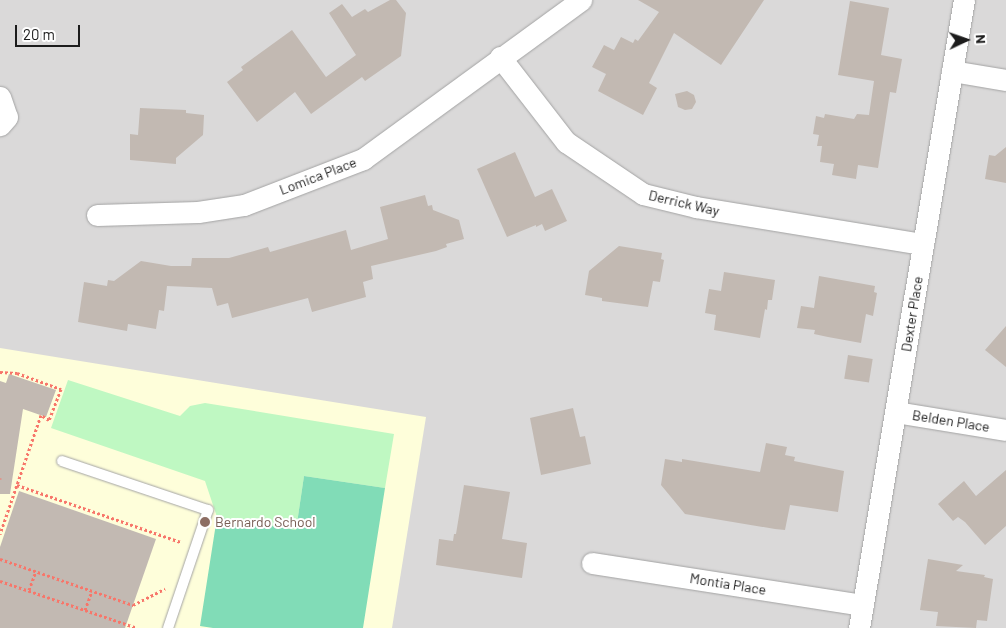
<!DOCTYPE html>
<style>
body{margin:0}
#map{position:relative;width:1006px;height:628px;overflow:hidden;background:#eeeae2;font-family:Barlow,sans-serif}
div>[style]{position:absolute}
.residential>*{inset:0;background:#dad9d9;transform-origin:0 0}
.education>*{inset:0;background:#fefeda}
.park>*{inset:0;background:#bff8c2}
.pitch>*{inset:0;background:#81dcb7}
.building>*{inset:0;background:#c2b9b2;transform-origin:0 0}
.path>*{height:3px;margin-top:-1.5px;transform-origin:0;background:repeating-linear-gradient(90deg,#f7766a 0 2.5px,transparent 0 5px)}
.roads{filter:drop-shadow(0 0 1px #a3a3a3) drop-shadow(0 0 1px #a3a3a3)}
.service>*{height:10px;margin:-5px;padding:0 5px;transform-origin:5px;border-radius:5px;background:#fff}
.minor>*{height:21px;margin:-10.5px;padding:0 10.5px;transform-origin:10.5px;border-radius:10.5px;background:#fff}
.dots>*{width:14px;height:14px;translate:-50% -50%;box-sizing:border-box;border:2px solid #fff;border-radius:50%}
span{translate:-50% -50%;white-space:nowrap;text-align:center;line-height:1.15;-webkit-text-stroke:4px #fff;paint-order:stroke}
.street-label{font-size:14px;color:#1c1c1c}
.education-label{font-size:14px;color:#785e54}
.left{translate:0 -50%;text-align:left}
.north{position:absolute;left:941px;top:15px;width:50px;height:50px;-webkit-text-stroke:4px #fff;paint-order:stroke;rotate:87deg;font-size:14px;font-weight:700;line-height:20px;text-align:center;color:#1c1c1c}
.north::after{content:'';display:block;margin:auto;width:18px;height:22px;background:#1c1c1c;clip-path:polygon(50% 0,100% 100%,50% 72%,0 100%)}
.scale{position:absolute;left:15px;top:25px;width:65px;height:22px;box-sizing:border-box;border:2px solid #1c1c1c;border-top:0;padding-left:6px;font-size:15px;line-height:18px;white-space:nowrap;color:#1c1c1c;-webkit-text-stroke:4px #fff;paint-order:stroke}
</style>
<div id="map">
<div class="residential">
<i style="left:0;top:0;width:1006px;height:628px"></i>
</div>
<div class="education">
<i style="clip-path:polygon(0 348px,426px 417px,392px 628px,0 628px)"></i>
</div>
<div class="park">
<i style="clip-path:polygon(68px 380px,180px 416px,190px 406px,205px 403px,394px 434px,385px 488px,304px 476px,296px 530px,217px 517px,205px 481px,51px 428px)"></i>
</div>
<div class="pitch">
<i style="clip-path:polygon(304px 476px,385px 488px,363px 628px,213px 628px,200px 626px,217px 517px,296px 530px)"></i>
</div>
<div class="building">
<i style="clip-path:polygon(390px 0,396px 0,406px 13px,401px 56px,365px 81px,362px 77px,311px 114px,295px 92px,257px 122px,227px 82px,243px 70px,241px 67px,292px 30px,326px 77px,356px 55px,329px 13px,342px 4px,352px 17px,365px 9px,368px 12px)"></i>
<i style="clip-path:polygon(638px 0,764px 0,721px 65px,674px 33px,649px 83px,657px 88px,643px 115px,598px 91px,606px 74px,592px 67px,604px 45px,614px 50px,621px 37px,633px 43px,635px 39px,638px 41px,659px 12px)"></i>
<i style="clip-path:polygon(850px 1px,889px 8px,881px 55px,902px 59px,896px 93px,890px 92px,878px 168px,858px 165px,856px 179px,832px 175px,834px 164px,820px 162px,822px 146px,817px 146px,819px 135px,813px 134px,816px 116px,824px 118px,825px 114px,854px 119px,857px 114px,869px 115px,874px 81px,838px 75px)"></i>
<i style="clip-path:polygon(687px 91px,694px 95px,696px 102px,692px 109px,685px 110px,678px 107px,675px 94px)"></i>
<i style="clip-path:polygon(140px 108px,186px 110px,186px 113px,204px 115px,203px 135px,176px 158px,176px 164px,130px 160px,130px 134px,138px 135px)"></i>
<i style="clip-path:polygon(1006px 147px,1006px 183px,985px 179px,989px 155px,995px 156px)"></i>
<i style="clip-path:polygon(515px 152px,535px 197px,552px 189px,567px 221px,545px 231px,542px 224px,536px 227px,536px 225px,507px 237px,477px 169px)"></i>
<i style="clip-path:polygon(425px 195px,428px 206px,432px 205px,433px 210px,459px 220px,464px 239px,446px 244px,447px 247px,436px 251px,371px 266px,373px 279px,363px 282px,366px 297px,312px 312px,308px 298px,232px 318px,228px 303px,217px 306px,212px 288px,167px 286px,164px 311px,159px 310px,156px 329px,128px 324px,127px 331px,78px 322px,84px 282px,107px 286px,108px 280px,114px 281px,141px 261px,171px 266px,191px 266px,192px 258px,229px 258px,268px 247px,270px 252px,346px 230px,351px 250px,388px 239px,380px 207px)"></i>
<i style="clip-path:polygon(619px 246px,662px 253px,661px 259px,664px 260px,660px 282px,653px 281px,648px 307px,602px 301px,602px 298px,585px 295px,589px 271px)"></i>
<i style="clip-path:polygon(724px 272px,775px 280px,772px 300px,768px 300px,767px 310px,765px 309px,760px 338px,714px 330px,716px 315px,705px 313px,709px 289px,721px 291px)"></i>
<i style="clip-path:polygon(819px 276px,875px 286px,874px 292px,877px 293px,873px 316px,866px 314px,861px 343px,828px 337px,814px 334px,815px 330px,797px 328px,801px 306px,814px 308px)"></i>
<i style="clip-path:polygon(1006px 326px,1006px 367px,985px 350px)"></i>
<i style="left:848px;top:355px;width:25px;height:24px;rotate:9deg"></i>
<i style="clip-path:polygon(9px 374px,56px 390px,46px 417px,23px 409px,10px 494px,0 494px,0 381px,6px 383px)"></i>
<i style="clip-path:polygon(573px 408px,580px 437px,585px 436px,591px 464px,541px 475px,530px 418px)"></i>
<i style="clip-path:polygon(766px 443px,787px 447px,785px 455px,795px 457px,794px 461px,844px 471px,838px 512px,790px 505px,785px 530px,775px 529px,685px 514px,661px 485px,665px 459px,682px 462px,682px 459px,760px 472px)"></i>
<i style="clip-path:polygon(1006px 470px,1006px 526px,985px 545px,965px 522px,958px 517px,953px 521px,938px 504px,964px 481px,976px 496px)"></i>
<i style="clip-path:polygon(464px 485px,510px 492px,502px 539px,527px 543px,522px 578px,436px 565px,439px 539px,453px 541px,454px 534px,456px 534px)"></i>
<i style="clip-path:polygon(19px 491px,156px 539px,125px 628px,0 628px,0 547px)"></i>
<i style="clip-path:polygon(928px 559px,963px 565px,956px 571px,985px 575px,984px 577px,993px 579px,987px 621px,977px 620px,976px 628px,936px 626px,938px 612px,920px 610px)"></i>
</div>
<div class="path">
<i style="left:0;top:372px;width:17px;rotate:3deg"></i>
<i style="left:17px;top:373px;width:47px;rotate:20deg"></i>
<i style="left:61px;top:389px;width:33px;rotate:111deg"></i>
<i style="left:49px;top:420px;width:9px;rotate:-148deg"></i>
<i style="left:41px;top:415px;width:126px;rotate:109deg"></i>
<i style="left:0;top:479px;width:1px;rotate:-90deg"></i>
<i style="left:17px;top:485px;width:174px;rotate:19.2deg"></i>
<i style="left:0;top:559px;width:141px;rotate:19.1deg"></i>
<i style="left:133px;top:605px;width:36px;rotate:-27deg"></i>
<i style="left:0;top:581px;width:145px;rotate:18.9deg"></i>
<i style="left:29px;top:590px;width:20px;rotate:-70deg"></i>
<i style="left:85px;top:610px;width:20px;rotate:-70deg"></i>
</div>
<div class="roads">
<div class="service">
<i style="left:62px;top:461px;width:154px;rotate:18.6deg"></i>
<i style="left:208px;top:510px;width:125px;rotate:108.7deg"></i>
</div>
<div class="minor">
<i style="left:500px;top:57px;width:108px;rotate:52.2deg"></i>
<i style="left:566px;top:142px;width:93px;rotate:34deg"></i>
<i style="left:643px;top:194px;width:55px;rotate:13.8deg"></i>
<i style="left:696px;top:207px;width:230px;rotate:9.3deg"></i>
<i style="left:952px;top:71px;width:55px;rotate:9.5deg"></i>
<i style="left:0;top:97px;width:21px;rotate:71deg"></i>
<i style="left:7px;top:117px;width:11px;rotate:131deg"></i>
<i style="left:97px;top:215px;width:101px;rotate:-1.7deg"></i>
<i style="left:198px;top:212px;width:47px;rotate:-8.7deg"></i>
<i style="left:244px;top:205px;width:128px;rotate:-21.1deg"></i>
<i style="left:363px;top:159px;width:270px;rotate:-36.1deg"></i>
<i style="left:896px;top:412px;width:111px;rotate:9.3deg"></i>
<i style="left:592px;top:563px;width:274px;rotate:8.8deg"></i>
<i style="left:859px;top:628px;width:637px;rotate:-80.51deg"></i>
</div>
</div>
<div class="dots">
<i style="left:205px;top:522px;background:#8d6e63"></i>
</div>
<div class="street-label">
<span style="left:318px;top:176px;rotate:-21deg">Lomica Place</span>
<span style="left:684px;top:203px;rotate:13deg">Derrick Way</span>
<span style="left:912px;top:314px;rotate:-81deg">Dexter Place</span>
<span style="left:951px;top:421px;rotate:9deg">Belden Place</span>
<span style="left:728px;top:584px;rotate:9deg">Montia Place</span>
</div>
<div class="education-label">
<span class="left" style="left:215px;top:522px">Bernardo School</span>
</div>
<div class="north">N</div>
<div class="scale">20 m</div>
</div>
